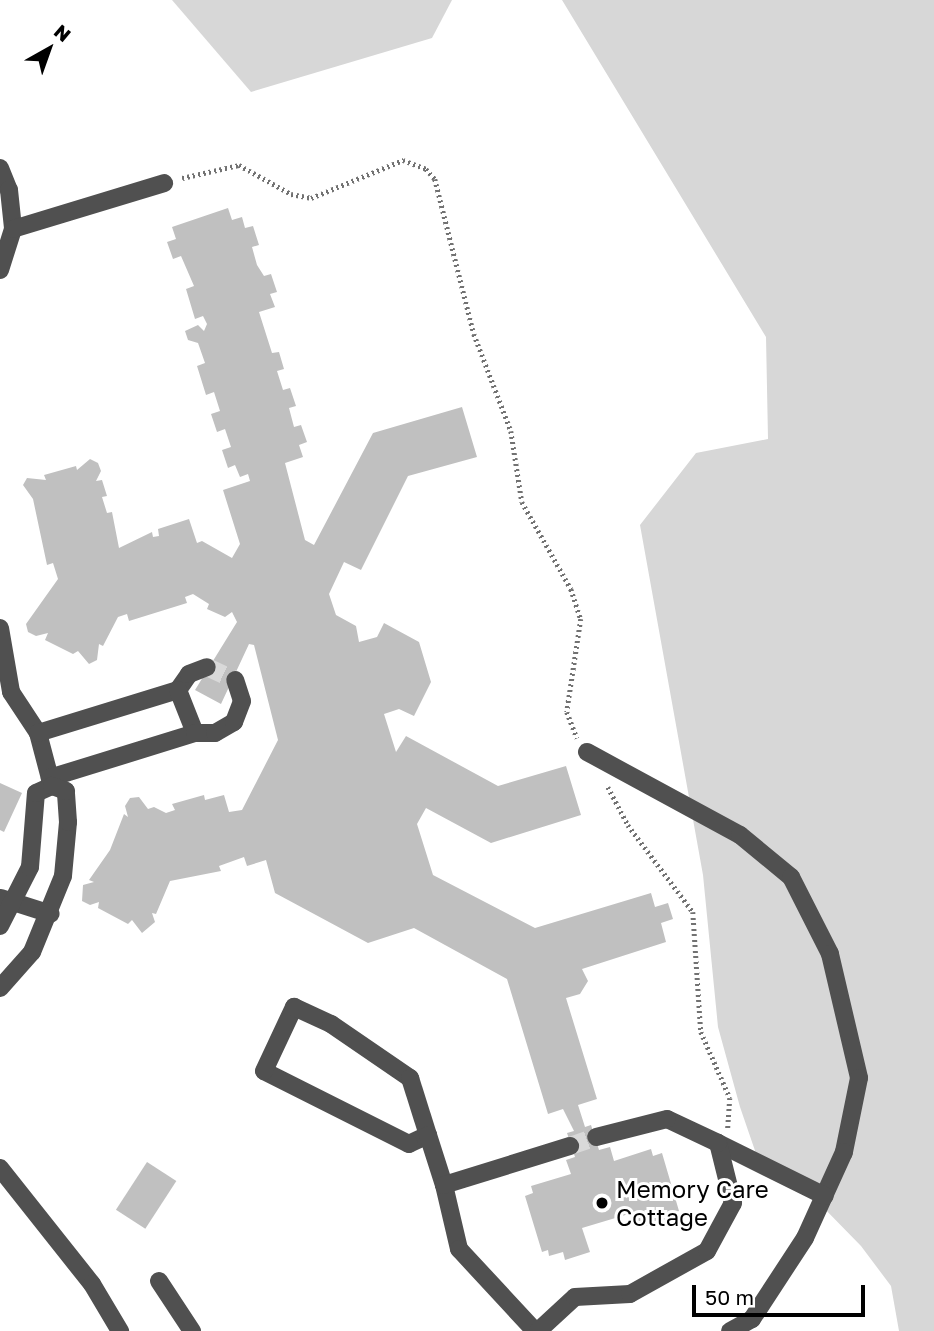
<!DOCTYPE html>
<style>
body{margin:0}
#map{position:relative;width:934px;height:1331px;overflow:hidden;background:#fff;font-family:"Golos Text",sans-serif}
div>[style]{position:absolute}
.green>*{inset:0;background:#d7d7d7}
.building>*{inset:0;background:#c0c0c0;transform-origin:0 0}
.minor-tunnel>*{height:18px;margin-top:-9px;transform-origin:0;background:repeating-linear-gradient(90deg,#d9d9d9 0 18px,transparent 0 27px)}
.path>*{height:4.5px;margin-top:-2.25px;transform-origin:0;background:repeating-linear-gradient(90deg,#727272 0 2px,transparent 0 5.5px)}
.minor>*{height:18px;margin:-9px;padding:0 9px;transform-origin:9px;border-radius:9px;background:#505050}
.dots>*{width:19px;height:19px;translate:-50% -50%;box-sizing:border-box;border:4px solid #fff;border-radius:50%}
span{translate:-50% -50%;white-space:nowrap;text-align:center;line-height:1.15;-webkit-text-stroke:6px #fff;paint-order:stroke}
.poi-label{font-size:24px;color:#000}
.left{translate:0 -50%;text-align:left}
.north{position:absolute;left:14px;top:14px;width:70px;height:70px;-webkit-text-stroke:5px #fff;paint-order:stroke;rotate:40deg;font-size:19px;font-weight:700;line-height:28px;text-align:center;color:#000}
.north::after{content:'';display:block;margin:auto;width:24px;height:32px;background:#000;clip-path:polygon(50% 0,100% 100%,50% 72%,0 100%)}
.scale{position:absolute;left:692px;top:1285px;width:173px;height:32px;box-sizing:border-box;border:4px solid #000;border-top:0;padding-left:9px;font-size:21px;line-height:24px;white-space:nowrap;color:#000;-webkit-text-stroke:5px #fff;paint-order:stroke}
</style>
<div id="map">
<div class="green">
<i style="clip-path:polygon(172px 0,452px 0,432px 38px,251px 92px)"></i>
<i style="clip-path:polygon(562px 0,934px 0,934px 1331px,899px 1331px,891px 1286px,861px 1246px,818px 1202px,763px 1174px,740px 1107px,718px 1027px,703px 875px,640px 525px,696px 453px,768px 439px,766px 337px)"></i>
</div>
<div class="building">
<i style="clip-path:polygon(228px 208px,232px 220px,242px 217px,245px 228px,253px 226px,259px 245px,252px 247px,257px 265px,264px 276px,271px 274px,277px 292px,270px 294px,275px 307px,259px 312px,272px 353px,279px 352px,284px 369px,277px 371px,283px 390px,290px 388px,296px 406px,289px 408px,294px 427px,301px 425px,307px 442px,299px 445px,303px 457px,285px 463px,305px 540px,314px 545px,373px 433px,462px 407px,477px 457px,408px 476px,361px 570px,344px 562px,329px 594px,336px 615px,356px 626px,359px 642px,377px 637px,384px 623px,419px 642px,431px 682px,414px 716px,399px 709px,384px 714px,396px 752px,406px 736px,498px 786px,566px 766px,581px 815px,491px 843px,426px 808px,417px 824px,433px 875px,535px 928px,651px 893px,655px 907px,668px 903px,673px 919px,661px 923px,666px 942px,582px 969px,588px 981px,580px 994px,566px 998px,597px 1099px,578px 1105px,585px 1127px,591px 1125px,599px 1150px,610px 1147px,614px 1161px,651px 1149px,653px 1156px,662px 1153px,679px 1211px,672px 1213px,674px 1217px,643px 1227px,642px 1221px,635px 1223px,632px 1213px,582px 1228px,590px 1252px,565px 1260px,563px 1252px,549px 1256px,548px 1250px,542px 1252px,525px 1196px,533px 1193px,531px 1186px,571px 1174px,566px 1160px,575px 1157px,567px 1133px,574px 1131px,563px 1109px,548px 1114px,507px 979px,414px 928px,368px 943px,275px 893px,266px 860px,247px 866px,244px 857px,219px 866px,221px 871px,170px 881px,156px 914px,152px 913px,155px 922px,142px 933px,132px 920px,128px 924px,98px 908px,99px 902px,90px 905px,82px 901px,83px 885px,94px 882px,89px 880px,110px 850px,124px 814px,128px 817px,125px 806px,130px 798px,139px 797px,148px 809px,154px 807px,166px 813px,175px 810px,172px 804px,204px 795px,205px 800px,224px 795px,229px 812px,242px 810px,278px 740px,254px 645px,249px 644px,221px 704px,195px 690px,237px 622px,232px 612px,225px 617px,207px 609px,209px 604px,193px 594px,185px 597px,187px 603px,129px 621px,127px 614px,118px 617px,103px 646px,99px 644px,97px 660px,89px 664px,78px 651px,73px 654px,45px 640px,48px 633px,36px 636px,28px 632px,26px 624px,58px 579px,53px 563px,47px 565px,33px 499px,23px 485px,27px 478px,46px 480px,44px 475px,76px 466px,77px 470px,90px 459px,98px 463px,101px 471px,96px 481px,102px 480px,107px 496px,102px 497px,107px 513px,112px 512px,119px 548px,152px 532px,153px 537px,159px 536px,158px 529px,189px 519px,197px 543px,202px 541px,232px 558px,240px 544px,223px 490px,250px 481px,248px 474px,240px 477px,235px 465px,228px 468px,222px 450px,231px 447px,225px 429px,217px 432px,211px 414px,220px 411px,214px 392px,206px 395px,197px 366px,205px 363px,198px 343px,188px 340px,185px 331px,198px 325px,204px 331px,207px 324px,203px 316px,195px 319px,186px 289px,194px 286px,181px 256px,173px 259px,167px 242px,176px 239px,172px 227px)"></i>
<i style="clip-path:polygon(0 783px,22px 793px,4px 832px,0 830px)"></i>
<i style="left:147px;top:1162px;width:35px;height:57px;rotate:33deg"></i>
</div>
<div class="minor-tunnel">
<i style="left:207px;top:667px;width:31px;rotate:25deg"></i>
<i style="left:570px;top:1146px;width:28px;rotate:-19deg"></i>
</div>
<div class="path">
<i style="left:182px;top:178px;width:58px;rotate:-12.8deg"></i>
<i style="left:239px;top:165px;width:60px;rotate:29.1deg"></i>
<i style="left:291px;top:194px;width:20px;rotate:11deg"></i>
<i style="left:311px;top:198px;width:100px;rotate:-22.4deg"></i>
<i style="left:403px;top:160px;width:25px;rotate:21deg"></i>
<i style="left:426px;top:169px;width:13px;rotate:48deg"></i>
<i style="left:435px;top:179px;width:160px;rotate:75.9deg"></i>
<i style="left:474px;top:334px;width:104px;rotate:69.1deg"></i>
<i style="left:511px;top:431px;width:72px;rotate:81.2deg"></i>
<i style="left:522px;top:502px;width:100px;rotate:60.6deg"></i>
<i style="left:571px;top:589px;width:32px;rotate:72deg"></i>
<i style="left:581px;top:619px;width:94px;rotate:98.6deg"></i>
<i style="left:567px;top:712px;width:28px;rotate:69deg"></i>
<i style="left:608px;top:787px;width:43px;rotate:62.2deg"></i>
<i style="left:628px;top:825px;width:109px;rotate:53.2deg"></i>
<i style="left:693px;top:912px;width:120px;rotate:86.2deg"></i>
<i style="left:701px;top:1032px;width:72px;rotate:66.3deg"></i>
<i style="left:730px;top:1098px;width:31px;rotate:94deg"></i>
</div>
<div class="minor">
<i style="left:0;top:168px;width:24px;rotate:68deg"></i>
<i style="left:9px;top:190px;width:39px;rotate:84deg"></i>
<i style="left:13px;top:229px;width:43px;rotate:107.6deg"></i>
<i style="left:13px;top:229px;width:158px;rotate:-16.9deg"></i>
<i style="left:0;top:628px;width:65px;rotate:80.2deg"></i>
<i style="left:11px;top:692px;width:49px;rotate:56.6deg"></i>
<i style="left:38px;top:733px;width:55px;rotate:75.2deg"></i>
<i style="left:178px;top:690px;width:19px;rotate:-55deg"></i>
<i style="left:189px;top:674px;width:19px;rotate:-21deg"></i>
<i style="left:38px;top:733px;width:146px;rotate:-17.1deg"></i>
<i style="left:178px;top:690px;width:46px;rotate:68.4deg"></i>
<i style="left:195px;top:733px;width:152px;rotate:162.8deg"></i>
<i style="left:195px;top:733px;width:20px"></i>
<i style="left:215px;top:733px;width:22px;rotate:-30deg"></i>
<i style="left:234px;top:722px;width:22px;rotate:-69deg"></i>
<i style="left:242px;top:701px;width:22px;rotate:-108deg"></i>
<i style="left:587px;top:752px;width:174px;rotate:28.5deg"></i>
<i style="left:740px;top:835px;width:66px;rotate:39.5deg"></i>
<i style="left:791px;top:877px;width:86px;rotate:63.1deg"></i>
<i style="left:830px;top:954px;width:127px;rotate:76.8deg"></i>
<i style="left:859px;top:1078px;width:76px;rotate:101.5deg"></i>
<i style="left:844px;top:1152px;width:94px;rotate:114.4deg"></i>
<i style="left:805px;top:1238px;width:97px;rotate:123.2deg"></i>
<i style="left:752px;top:1319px;width:25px;rotate:151deg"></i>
<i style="left:1px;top:898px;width:52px;rotate:17.7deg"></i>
<i style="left:0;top:926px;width:66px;rotate:-63deg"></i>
<i style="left:30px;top:867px;width:74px;rotate:-85.4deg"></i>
<i style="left:36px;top:793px;width:17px;rotate:-24deg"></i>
<i style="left:0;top:988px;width:48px;rotate:-48.4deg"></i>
<i style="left:32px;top:952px;width:82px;rotate:-67.8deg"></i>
<i style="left:63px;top:876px;width:54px;rotate:-84.7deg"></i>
<i style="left:68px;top:822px;width:31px;rotate:-94deg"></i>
<i style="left:66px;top:791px;width:15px;rotate:-160deg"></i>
<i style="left:428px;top:1135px;width:21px;rotate:155deg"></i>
<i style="left:409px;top:1144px;width:162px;rotate:-153.3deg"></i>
<i style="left:264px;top:1071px;width:71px;rotate:-64.9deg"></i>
<i style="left:294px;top:1007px;width:41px;rotate:24.7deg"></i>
<i style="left:331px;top:1024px;width:96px;rotate:34.4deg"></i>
<i style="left:410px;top:1078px;width:60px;rotate:72.5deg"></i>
<i style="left:428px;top:1135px;width:52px;rotate:72.3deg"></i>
<i style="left:444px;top:1185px;width:66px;rotate:76.8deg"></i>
<i style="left:459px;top:1249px;width:112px;rotate:47.2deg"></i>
<i style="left:718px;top:1143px;width:119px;rotate:26.4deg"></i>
<i style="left:0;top:1168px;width:148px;rotate:51.6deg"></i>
<i style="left:92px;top:1284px;width:55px;rotate:59.2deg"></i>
<i style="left:444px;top:1185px;width:132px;rotate:-17.2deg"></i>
<i style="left:159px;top:1281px;width:60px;rotate:56.6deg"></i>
<i style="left:538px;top:1331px;width:50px;rotate:-42.6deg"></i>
<i style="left:575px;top:1297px;width:55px;rotate:-3.1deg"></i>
<i style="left:630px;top:1294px;width:88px;rotate:-29.2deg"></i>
<i style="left:707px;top:1251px;width:55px;rotate:-61.6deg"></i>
<i style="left:733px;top:1203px;width:62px;rotate:-104deg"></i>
<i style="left:718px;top:1143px;width:56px;rotate:-154.8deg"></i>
<i style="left:667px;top:1119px;width:73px;rotate:165.8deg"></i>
</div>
<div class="dots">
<i style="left:602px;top:1203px;background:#000"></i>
</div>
<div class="poi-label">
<span class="left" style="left:616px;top:1203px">Memory Care<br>Cottage</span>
</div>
<div class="north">N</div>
<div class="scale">50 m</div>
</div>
